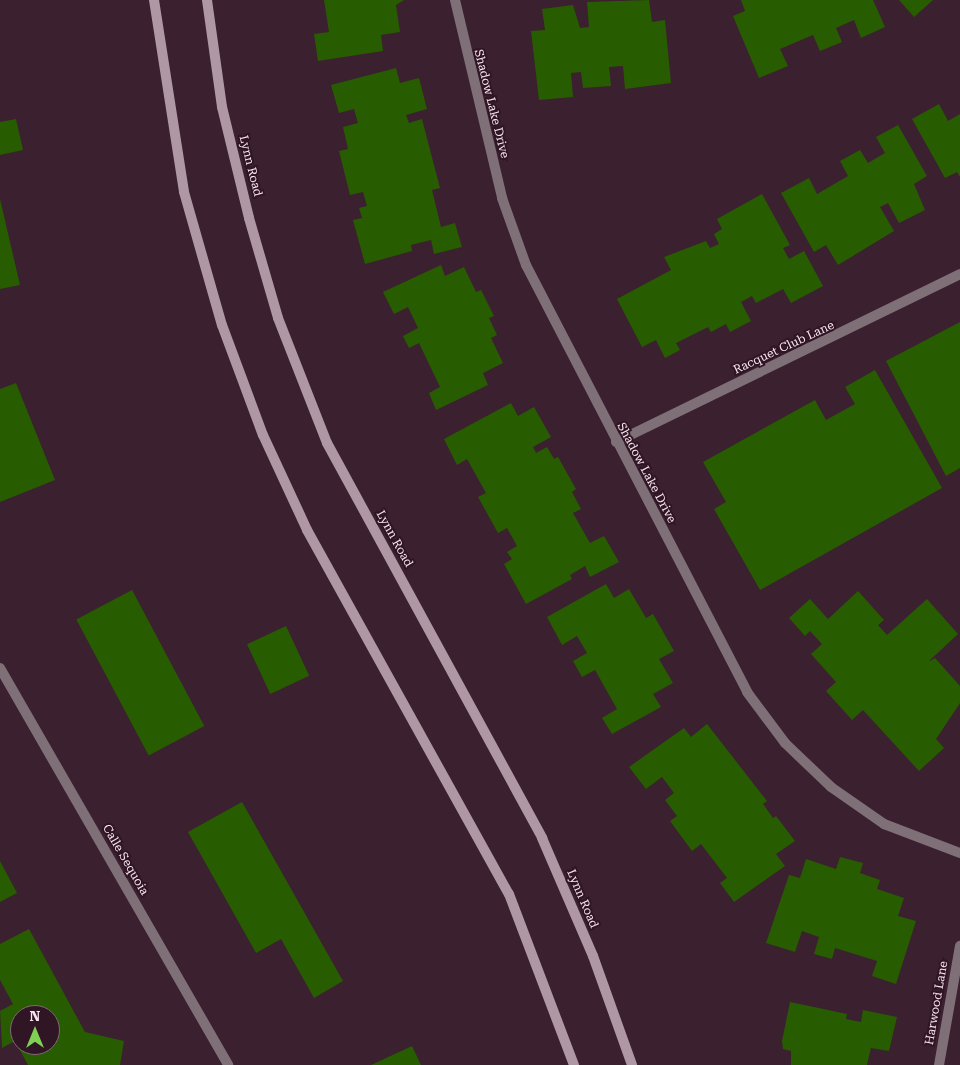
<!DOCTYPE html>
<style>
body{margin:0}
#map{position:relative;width:960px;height:1065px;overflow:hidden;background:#3b202f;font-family:"Roboto Serif",serif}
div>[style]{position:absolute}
.building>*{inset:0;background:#285c01;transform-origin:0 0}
.street>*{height:10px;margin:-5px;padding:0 5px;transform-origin:5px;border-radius:5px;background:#7f7077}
.secondary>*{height:10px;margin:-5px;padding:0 5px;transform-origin:5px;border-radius:5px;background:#af97a4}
span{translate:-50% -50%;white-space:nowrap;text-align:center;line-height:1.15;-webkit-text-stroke:4px #301625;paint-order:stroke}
.street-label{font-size:12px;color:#f8e5ef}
.north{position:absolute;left:10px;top:1005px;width:50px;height:50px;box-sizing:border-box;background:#301625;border:1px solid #806976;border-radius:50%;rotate:0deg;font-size:14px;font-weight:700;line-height:20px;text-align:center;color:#f8e5ef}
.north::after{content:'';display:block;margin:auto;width:18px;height:22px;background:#7ed153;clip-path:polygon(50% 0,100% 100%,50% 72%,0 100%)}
</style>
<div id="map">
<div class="building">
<i style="clip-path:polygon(324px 0,404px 0,396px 5px,400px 32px,381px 35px,383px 51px,318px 61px,314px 34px,329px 32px)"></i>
<i style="clip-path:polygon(649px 0,652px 22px,665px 20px,671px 83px,625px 89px,623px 66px,609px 67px,611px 86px,583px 88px,581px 72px,571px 73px,573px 97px,539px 100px,531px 31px,545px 30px,542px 9px,573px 5px,580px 28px,589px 27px,587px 2px)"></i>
<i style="clip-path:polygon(741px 0,873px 0,885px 27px,861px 38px,854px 20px,836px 28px,842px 42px,820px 51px,813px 35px,780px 49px,788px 66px,759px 78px,733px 16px,745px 11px)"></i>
<i style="clip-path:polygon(899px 0,933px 0,914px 17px)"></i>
<i style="clip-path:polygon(396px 68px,400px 83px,419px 78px,427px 109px,406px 115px,409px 123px,422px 119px,440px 188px,432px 190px,441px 227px,455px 223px,462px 247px,434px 254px,431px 240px,411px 245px,412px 251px,365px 264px,353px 220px,362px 218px,359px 208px,367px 206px,363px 192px,350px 195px,339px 151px,348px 149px,343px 127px,358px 123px,354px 109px,339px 113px,331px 85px)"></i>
<i style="clip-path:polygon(939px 104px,948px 121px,960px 114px,960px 177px,957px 172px,945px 178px,912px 119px)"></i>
<i style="clip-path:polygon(16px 119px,23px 150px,0 155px,0 122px)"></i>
<i style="clip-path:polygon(898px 125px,927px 176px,914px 184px,925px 210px,899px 223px,888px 203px,880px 207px,894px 231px,838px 265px,826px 245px,814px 252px,781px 193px,809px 178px,817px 194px,848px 176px,840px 161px,860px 150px,868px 163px,885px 153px,876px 137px)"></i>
<i style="clip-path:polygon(762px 194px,790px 245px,783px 248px,789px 259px,804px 251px,823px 286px,791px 303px,783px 289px,756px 303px,752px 296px,741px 302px,751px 321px,730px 332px,726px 324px,711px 332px,708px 327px,676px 343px,680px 350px,665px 358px,656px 340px,642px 347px,617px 299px,671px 270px,664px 257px,706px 241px,710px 248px,719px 244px,714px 234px,722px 229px,717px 219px)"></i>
<i style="clip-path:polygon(0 199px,20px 285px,0 289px)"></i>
<i style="clip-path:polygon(441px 265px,445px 276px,464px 267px,476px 292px,481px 290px,494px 316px,489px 318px,497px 335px,491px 338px,503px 363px,483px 373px,488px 385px,436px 410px,429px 393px,440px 387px,419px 343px,409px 348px,403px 336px,418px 328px,408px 307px,394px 314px,383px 292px)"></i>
<i style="clip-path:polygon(960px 322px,960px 468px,946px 476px,886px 361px)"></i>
<i style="clip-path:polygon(875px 370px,942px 488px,760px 590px,714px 509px,726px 502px,703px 462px,815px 400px,826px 420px,855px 404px,845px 387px)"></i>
<i style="clip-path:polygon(16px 383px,55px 480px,0 502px,0 389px)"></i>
<i style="clip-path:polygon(511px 403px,518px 416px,534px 407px,551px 437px,533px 447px,536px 453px,547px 447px,554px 459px,558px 457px,576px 489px,572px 492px,581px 509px,573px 513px,590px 543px,604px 536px,619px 562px,590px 577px,585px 566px,570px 575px,572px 579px,526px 604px,504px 564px,512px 559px,507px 552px,517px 546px,507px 528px,498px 533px,478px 497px,486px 493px,467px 459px,457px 465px,444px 439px)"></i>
<i style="clip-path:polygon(606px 584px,614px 598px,629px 589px,646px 618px,653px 614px,674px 651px,659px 659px,673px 683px,653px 694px,661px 707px,612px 734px,602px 718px,617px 709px,595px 670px,582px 677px,573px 661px,587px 653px,577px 636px,562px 645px,547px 617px)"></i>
<i style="left:132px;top:590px;width:154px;height:63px;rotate:62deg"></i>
<i style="clip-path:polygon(858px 591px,884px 620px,878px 625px,887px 635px,927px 599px,958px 634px,928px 662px,935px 658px,960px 686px,960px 703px,936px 739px,944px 748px,919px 771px,863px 710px,852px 720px,826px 691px,836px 682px,811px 654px,822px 644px,810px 631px,805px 636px,789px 618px,810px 599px,828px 619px)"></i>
<i style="left:286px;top:626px;width:55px;height:43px;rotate:65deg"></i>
<i style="clip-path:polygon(707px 724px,767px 801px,763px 804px,773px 818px,776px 816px,795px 841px,776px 854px,785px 866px,734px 902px,720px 883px,727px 878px,701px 844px,692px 851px,670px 821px,677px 816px,665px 800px,674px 793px,662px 777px,646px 789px,629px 767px,684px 728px,691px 737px)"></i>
<i style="clip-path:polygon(242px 802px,343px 981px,314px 998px,281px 939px,256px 953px,188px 832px)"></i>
<i style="clip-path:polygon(840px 857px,863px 863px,860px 873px,880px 880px,877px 889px,904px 898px,898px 916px,916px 921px,896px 984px,872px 976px,877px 961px,835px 948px,832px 959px,814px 954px,819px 937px,802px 931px,795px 952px,766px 943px,789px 875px,800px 878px,806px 859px,836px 869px)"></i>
<i style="clip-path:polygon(0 861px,17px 893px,0 902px)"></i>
<i style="clip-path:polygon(evenodd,29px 929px,85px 1032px,124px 1041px,120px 1065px,28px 1065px,15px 1041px,2px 1048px,0 1011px,13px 1004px,0 980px,0 944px,29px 929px,20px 1015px,50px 1015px,50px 1045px,20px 1045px,20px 1015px)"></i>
<i style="clip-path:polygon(790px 1002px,847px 1014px,846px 1019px,861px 1022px,863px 1010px,897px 1017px,889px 1051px,871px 1048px,867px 1065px,791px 1065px,791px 1051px,783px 1049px,782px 1041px)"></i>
<i style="clip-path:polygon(412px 1046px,421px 1065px,371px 1065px)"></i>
</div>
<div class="street">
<i style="left:455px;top:0;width:204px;rotate:76.6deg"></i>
<i style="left:502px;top:198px;width:71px;rotate:70.3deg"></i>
<i style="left:526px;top:265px;width:481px;rotate:62.6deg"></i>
<i style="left:747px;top:692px;width:64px;rotate:53.3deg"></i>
<i style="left:785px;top:743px;width:64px;rotate:43.7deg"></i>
<i style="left:831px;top:787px;width:65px;rotate:34.9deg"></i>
<i style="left:884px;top:824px;width:81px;rotate:20.9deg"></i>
<i style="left:616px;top:442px;width:383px;rotate:-26deg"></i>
<i style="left:0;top:668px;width:458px;rotate:60.1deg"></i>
<i style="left:939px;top:1065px;width:121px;rotate:-80deg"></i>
</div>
<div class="secondary">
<i style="left:154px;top:0;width:194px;rotate:81.1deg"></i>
<i style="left:184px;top:192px;width:138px;rotate:74.1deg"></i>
<i style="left:222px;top:325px;width:117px;rotate:69.6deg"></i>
<i style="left:263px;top:435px;width:105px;rotate:65.1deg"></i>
<i style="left:307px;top:530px;width:416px;rotate:61deg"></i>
<i style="left:509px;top:894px;width:183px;rotate:69.2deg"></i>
<i style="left:207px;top:0;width:108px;rotate:82deg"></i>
<i style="left:222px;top:107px;width:114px;rotate:76.3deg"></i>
<i style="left:249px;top:218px;width:104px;rotate:73.8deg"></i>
<i style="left:278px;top:318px;width:134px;rotate:68.6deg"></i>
<i style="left:327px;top:443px;width:450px;rotate:61.4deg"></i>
<i style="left:542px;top:838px;width:129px;rotate:66.6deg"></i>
<i style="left:593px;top:956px;width:116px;rotate:70.3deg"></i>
</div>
<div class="street-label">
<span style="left:491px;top:104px;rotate:76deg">Shadow Lake Drive</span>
<span style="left:250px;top:166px;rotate:76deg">Lynn Road</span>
<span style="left:784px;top:348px;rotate:-25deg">Racquet Club Lane</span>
<span style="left:646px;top:473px;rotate:62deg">Shadow Lake Drive</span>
<span style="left:394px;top:539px;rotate:61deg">Lynn Road</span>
<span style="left:125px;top:860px;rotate:60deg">Calle Sequoia</span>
<span style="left:582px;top:899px;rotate:67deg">Lynn Road</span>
<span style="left:937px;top:1003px;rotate:-80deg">Harwood Lane</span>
</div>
<div class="north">N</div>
</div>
